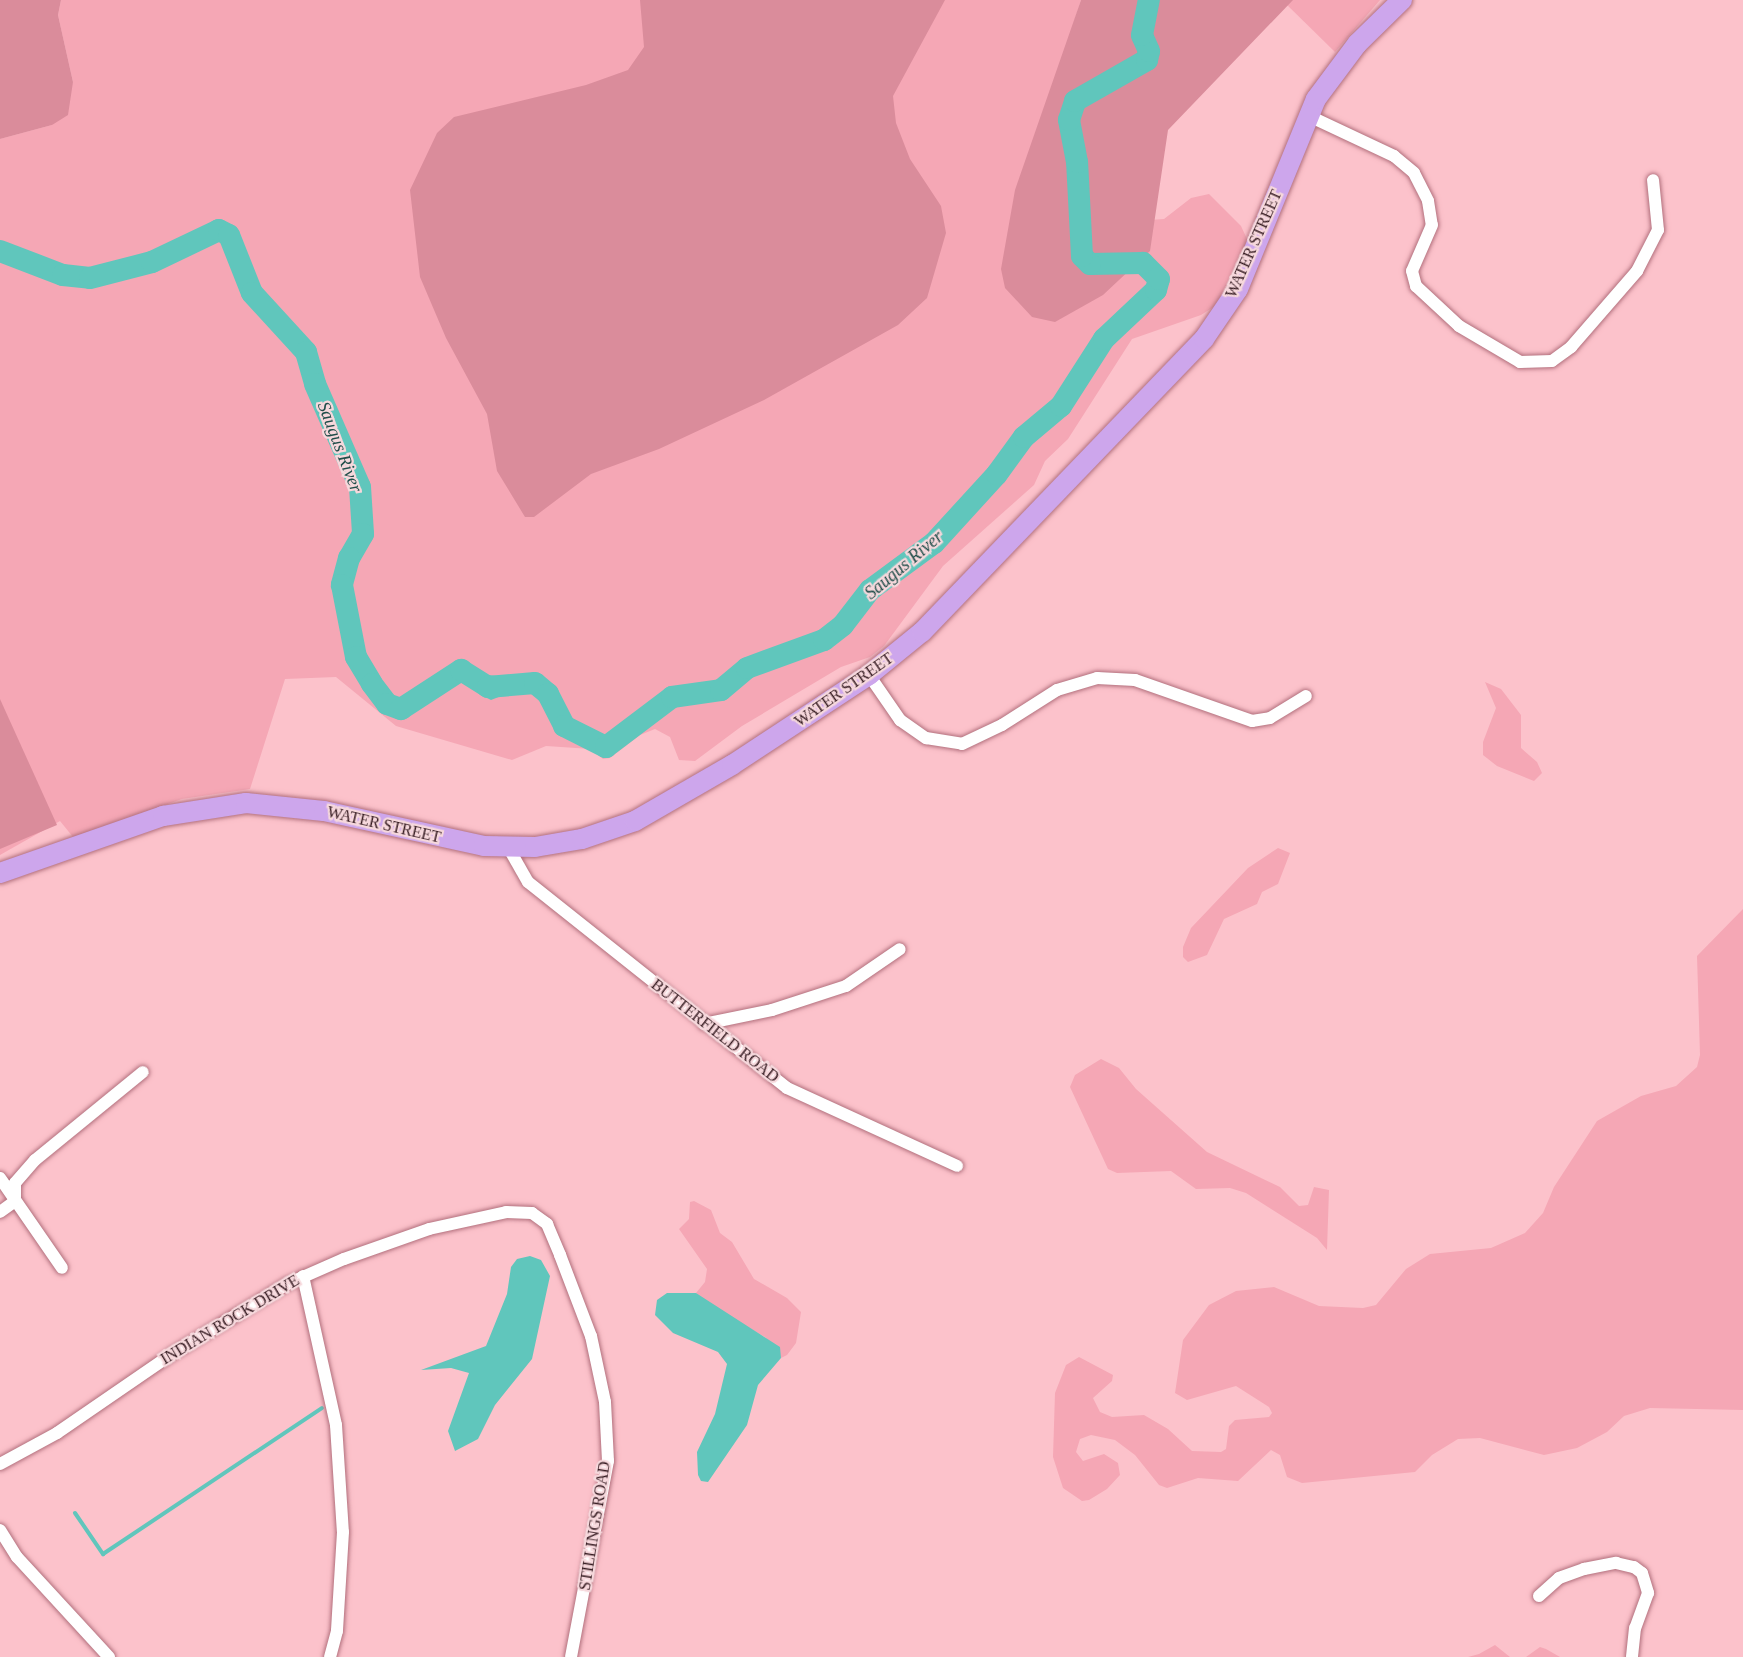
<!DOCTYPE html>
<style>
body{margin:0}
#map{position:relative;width:1743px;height:1657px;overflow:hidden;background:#fcc2cb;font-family:Georgia,serif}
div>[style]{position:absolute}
.green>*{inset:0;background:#f5a7b5}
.forest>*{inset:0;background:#da8c9b}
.water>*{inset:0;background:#60c6bc}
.stream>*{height:4px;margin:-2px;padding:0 2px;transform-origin:2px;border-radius:2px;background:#60c6bc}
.river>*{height:22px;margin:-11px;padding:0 11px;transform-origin:11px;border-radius:11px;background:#60c6bc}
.roads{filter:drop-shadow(0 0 2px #b2707d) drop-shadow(0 0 2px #b2707d)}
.minor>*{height:12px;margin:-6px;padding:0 6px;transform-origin:6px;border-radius:6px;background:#fff}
.primary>*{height:20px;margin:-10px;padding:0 10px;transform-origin:10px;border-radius:10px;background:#cda6ec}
span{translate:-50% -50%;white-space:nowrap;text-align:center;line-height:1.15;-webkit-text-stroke:4.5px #f6d8dc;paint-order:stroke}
.street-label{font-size:16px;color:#33191f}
.water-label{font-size:18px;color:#214e4a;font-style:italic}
</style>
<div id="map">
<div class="green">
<i style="clip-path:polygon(61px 0,1081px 0,1047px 106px,1168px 96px,1150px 220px,1164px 219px,1191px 198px,1209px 194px,1241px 226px,1247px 239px,1243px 254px,1215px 306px,1201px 315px,1132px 339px,1068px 439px,1045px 461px,1034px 485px,943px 566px,884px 646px,870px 657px,841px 667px,742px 726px,695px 761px,679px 760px,670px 737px,655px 729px,640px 735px,610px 758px,603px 759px,591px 749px,546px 746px,512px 760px,396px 726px,336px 677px,285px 679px,250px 789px,182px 799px,73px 837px,60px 821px,0 855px,0 139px,52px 125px,73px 82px,58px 15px)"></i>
<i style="clip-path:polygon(1282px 0,1380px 0,1335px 52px)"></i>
<i style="clip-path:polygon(1485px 682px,1501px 689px,1521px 715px,1521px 748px,1537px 762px,1542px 773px,1534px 781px,1497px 766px,1483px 755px,1483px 742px,1496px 708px)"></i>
<i style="clip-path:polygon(1278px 848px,1290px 853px,1278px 884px,1262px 892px,1257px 904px,1224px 919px,1207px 955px,1188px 962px,1183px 957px,1183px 947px,1191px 928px,1248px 868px)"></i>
<i style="clip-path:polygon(1743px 909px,1743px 1410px,1650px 1408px,1624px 1416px,1607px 1432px,1577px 1448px,1544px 1455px,1480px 1438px,1458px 1439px,1432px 1455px,1415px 1472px,1302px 1483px,1287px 1477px,1280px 1455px,1271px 1450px,1238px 1481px,1198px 1478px,1167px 1488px,1159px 1485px,1135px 1455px,1115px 1440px,1091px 1435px,1080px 1439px,1076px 1452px,1083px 1461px,1104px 1454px,1118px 1463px,1120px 1475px,1107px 1489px,1089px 1500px,1082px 1501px,1063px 1488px,1053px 1457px,1055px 1393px,1066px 1365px,1079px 1357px,1113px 1375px,1112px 1381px,1093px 1398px,1100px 1412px,1112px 1417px,1144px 1415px,1168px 1429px,1192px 1451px,1221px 1452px,1226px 1449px,1229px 1426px,1235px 1420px,1269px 1417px,1272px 1413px,1269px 1407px,1236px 1386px,1187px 1400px,1175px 1393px,1183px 1340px,1209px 1305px,1236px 1291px,1274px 1287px,1319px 1306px,1363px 1308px,1376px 1305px,1406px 1269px,1430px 1254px,1491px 1248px,1525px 1233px,1543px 1213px,1554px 1187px,1597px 1121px,1641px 1096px,1676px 1086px,1697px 1067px,1700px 1055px,1697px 956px)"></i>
<i style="clip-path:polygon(1101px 1059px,1119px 1068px,1136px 1089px,1207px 1152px,1280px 1187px,1299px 1206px,1308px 1205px,1314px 1187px,1329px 1190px,1327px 1250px,1317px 1238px,1246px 1193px,1230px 1188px,1196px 1189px,1171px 1171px,1117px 1173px,1108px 1169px,1070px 1087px,1075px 1075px)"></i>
<i style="clip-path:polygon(694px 1201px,711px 1210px,720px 1233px,732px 1242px,754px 1279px,787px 1298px,801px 1312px,796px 1343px,787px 1355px,781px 1358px,765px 1337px,702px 1300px,696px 1293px,705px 1282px,707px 1269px,679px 1229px,689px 1219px,690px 1202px)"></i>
<i style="clip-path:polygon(1495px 1645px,1510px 1657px,1468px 1657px,1479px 1654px)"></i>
<i style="clip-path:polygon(1540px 1647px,1546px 1649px,1560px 1657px,1526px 1657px)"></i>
</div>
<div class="forest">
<i style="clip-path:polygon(0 0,61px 0,58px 15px,73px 82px,68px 115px,52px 125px,0 139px)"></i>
<i style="clip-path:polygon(640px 0,945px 0,893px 96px,896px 123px,910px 159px,941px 206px,946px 233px,927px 298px,898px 325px,764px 400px,659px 449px,591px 474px,534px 517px,525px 517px,497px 471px,487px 414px,446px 338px,420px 277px,410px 190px,437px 133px,454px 117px,586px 85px,628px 70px,644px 47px)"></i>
<i style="clip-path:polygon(1081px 0,1293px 0,1168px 130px,1150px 251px,1103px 295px,1055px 322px,1032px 317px,1005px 288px,1001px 269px,1015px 190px)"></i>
<i style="clip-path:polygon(0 699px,57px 825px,0 849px)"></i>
</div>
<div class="water">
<i style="clip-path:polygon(469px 674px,530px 678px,542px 685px,516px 690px,491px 700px,479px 694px)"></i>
<i style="clip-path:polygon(530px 1256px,541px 1260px,550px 1276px,532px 1359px,495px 1405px,478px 1439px,455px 1451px,448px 1431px,469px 1373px,451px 1368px,421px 1370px,486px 1346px,507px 1294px,511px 1267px,517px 1259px)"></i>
<i style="clip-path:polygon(667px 1293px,696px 1293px,780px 1347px,781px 1358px,758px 1385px,747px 1425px,708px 1482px,701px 1481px,698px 1475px,697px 1452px,715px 1414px,727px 1364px,718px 1352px,673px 1333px,655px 1315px,657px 1300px)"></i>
</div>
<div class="stream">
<i style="left:75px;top:1513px;width:50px;rotate:55.7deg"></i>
<i style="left:103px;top:1554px;width:263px;rotate:-33.7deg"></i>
</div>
<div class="river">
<i style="left:0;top:251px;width:67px;rotate:20.9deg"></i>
<i style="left:63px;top:275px;width:27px;rotate:6deg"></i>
<i style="left:90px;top:278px;width:64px;rotate:-14.5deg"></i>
<i style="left:152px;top:262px;width:74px;rotate:-25.5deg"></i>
<i style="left:219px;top:230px;width:11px;rotate:27deg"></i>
<i style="left:229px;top:235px;width:62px;rotate:68.4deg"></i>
<i style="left:252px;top:293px;width:80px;rotate:47.5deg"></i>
<i style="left:306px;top:352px;width:33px;rotate:74deg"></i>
<i style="left:315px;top:384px;width:112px;rotate:66.4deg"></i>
<i style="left:360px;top:487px;width:47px;rotate:86.3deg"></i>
<i style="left:363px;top:534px;width:28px;rotate:120deg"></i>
<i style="left:349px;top:558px;width:28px;rotate:105deg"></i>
<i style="left:342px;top:585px;width:73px;rotate:79deg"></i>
<i style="left:356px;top:657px;width:31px;rotate:59deg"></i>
<i style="left:372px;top:684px;width:25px;rotate:53deg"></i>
<i style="left:387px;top:704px;width:15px;rotate:20deg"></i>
<i style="left:401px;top:709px;width:72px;rotate:-33deg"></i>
<i style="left:461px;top:670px;width:32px;rotate:32deg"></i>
<i style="left:488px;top:687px;width:47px;rotate:-4.9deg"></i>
<i style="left:535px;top:683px;width:17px;rotate:40deg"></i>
<i style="left:548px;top:694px;width:36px;rotate:63deg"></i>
<i style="left:564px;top:726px;width:47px;rotate:26.6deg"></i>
<i style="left:606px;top:747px;width:83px;rotate:-37.1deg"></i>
<i style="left:672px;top:697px;width:49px;rotate:-8.1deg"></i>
<i style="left:721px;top:690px;width:34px;rotate:-40deg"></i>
<i style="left:747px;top:668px;width:82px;rotate:-20deg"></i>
<i style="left:824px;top:640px;width:24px;rotate:-38deg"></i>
<i style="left:843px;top:625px;width:44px;rotate:-52.4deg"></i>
<i style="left:870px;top:590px;width:79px;rotate:-36.3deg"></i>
<i style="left:934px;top:543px;width:93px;rotate:-47.6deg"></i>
<i style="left:997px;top:474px;width:46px;rotate:-53.9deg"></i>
<i style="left:1024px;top:437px;width:48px;rotate:-40deg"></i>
<i style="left:1061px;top:406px;width:80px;rotate:-57.3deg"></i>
<i style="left:1104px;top:339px;width:71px;rotate:-43.3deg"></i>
<i style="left:1156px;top:290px;width:11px;rotate:-75deg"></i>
<i style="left:1159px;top:279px;width:23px;rotate:-135deg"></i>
<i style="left:1143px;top:263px;width:53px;rotate:178.9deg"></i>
<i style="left:1090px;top:264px;width:11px;rotate:-135deg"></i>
<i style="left:1082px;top:256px;width:94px;rotate:-93deg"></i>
<i style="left:1077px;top:162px;width:43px;rotate:-100.8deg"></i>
<i style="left:1069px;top:120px;width:20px;rotate:-72deg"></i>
<i style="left:1075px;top:101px;width:83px;rotate:-29.7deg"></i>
<i style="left:1147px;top:60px;width:9px;rotate:-77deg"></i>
<i style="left:1149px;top:51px;width:17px;rotate:-114deg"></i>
<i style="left:1142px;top:35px;width:36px;rotate:-79deg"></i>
</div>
<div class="roads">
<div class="minor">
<i style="left:1309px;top:116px;width:94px;rotate:25.2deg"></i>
<i style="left:1394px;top:156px;width:26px;rotate:40deg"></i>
<i style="left:1414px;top:173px;width:31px;rotate:63deg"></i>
<i style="left:1428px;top:201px;width:24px;rotate:81deg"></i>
<i style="left:1432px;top:225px;width:50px;rotate:113.5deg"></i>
<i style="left:1412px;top:271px;width:16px;rotate:75deg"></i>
<i style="left:1416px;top:286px;width:59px;rotate:42.9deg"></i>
<i style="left:1459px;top:326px;width:71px;rotate:30.5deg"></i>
<i style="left:1520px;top:362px;width:32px;rotate:-2deg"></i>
<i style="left:1552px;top:361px;width:24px;rotate:-36deg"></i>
<i style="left:1571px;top:347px;width:101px;rotate:-49deg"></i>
<i style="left:1637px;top:271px;width:46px;rotate:-62.9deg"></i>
<i style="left:1658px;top:230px;width:50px;rotate:-95.7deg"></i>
<i style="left:869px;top:675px;width:55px;rotate:55.4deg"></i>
<i style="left:900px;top:720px;width:32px;rotate:35deg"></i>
<i style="left:926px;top:738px;width:36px;rotate:9deg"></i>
<i style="left:962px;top:744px;width:44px;rotate:-25.4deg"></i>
<i style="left:1002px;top:725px;width:65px;rotate:-32.5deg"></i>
<i style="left:1057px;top:690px;width:42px;rotate:-16.7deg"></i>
<i style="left:1097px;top:678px;width:38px;rotate:3deg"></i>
<i style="left:1135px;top:680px;width:124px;rotate:19.3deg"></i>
<i style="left:1252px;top:721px;width:18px;rotate:-9deg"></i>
<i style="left:1270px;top:718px;width:42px;rotate:-31.4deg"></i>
<i style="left:508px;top:847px;width:40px;rotate:60.3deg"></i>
<i style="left:528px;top:882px;width:331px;rotate:38.5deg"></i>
<i style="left:787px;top:1088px;width:187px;rotate:24.6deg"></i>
<i style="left:704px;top:1024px;width:69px;rotate:-11.6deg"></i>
<i style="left:772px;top:1010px;width:78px;rotate:-18deg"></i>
<i style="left:846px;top:986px;width:65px;rotate:-34.4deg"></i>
<i style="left:0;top:1178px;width:109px;rotate:55.4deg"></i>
<i style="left:0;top:1212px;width:19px;rotate:-36deg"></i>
<i style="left:15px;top:1201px;width:18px;rotate:-90deg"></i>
<i style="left:15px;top:1183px;width:30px;rotate:-49deg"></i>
<i style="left:35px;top:1160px;width:139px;rotate:-39.2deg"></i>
<i style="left:303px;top:1276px;width:153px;rotate:77.5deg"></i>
<i style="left:336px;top:1425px;width:107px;rotate:86.3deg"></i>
<i style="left:343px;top:1532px;width:99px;rotate:93.5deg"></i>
<i style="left:337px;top:1631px;width:27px;rotate:105deg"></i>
<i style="left:0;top:1464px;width:65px;rotate:-28.5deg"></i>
<i style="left:57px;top:1433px;width:140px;rotate:-34.5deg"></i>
<i style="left:172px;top:1354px;width:135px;rotate:-31.3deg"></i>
<i style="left:287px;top:1284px;width:62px;rotate:-23.7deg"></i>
<i style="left:344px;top:1259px;width:90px;rotate:-19.4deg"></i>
<i style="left:429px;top:1229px;width:79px;rotate:-12.4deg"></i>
<i style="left:506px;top:1212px;width:26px;rotate:2deg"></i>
<i style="left:532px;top:1213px;width:19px;rotate:36deg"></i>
<i style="left:547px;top:1224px;width:34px;rotate:67deg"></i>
<i style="left:560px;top:1255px;width:87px;rotate:69.1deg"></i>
<i style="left:591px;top:1336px;width:67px;rotate:78deg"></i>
<i style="left:605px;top:1402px;width:59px;rotate:87.1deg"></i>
<i style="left:608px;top:1461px;width:199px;rotate:100.7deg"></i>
<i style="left:0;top:1530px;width:32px;rotate:58deg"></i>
<i style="left:17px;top:1557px;width:136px;rotate:47.4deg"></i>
<i style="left:1539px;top:1596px;width:27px;rotate:-42deg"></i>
<i style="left:1559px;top:1578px;width:27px;rotate:-20deg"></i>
<i style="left:1584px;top:1569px;width:33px;rotate:-11deg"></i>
<i style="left:1616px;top:1563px;width:18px;rotate:13deg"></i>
<i style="left:1634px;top:1567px;width:10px;rotate:37deg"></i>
<i style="left:1642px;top:1573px;width:21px;rotate:73deg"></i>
<i style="left:1648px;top:1593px;width:37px;rotate:110deg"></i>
<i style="left:1635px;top:1628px;width:29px;rotate:96deg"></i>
</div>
<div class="primary">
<i style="left:0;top:873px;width:173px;rotate:-19.3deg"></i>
<i style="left:163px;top:816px;width:84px;rotate:-8.9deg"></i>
<i style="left:246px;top:803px;width:78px;rotate:5.9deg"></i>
<i style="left:324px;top:811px;width:164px;rotate:12.3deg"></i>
<i style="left:484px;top:846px;width:51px;rotate:1.1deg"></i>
<i style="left:535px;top:847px;width:48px;rotate:-9.7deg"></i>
<i style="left:582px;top:839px;width:56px;rotate:-18.8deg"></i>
<i style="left:635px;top:821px;width:112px;rotate:-30deg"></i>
<i style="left:732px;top:765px;width:164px;rotate:-33.3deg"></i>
<i style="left:869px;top:675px;width:68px;rotate:-39.1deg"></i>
<i style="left:922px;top:632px;width:407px;rotate:-46.1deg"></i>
<i style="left:1204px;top:339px;width:60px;rotate:-55.8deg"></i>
<i style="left:1238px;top:289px;width:205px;rotate:-67.7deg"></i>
<i style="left:1316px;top:99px;width:69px;rotate:-53.3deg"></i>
<i style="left:1357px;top:44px;width:63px;rotate:-44.4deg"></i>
</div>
</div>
<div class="street-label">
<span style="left:1254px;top:244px;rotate:-66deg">WATER STREET</span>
<span style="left:844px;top:690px;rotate:-35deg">WATER STREET</span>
<span style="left:384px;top:825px;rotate:13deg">WATER STREET</span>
<span style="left:715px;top:1031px;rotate:38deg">BUTTERFIELD ROAD</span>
<span style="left:230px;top:1320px;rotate:-31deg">INDIAN ROCK DRIVE</span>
<span style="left:595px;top:1526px;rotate:-81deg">STILLINGS ROAD</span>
</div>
<div class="water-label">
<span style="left:340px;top:447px;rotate:69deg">Saugus River</span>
<span style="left:904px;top:565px;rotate:-40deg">Saugus River</span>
</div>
</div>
